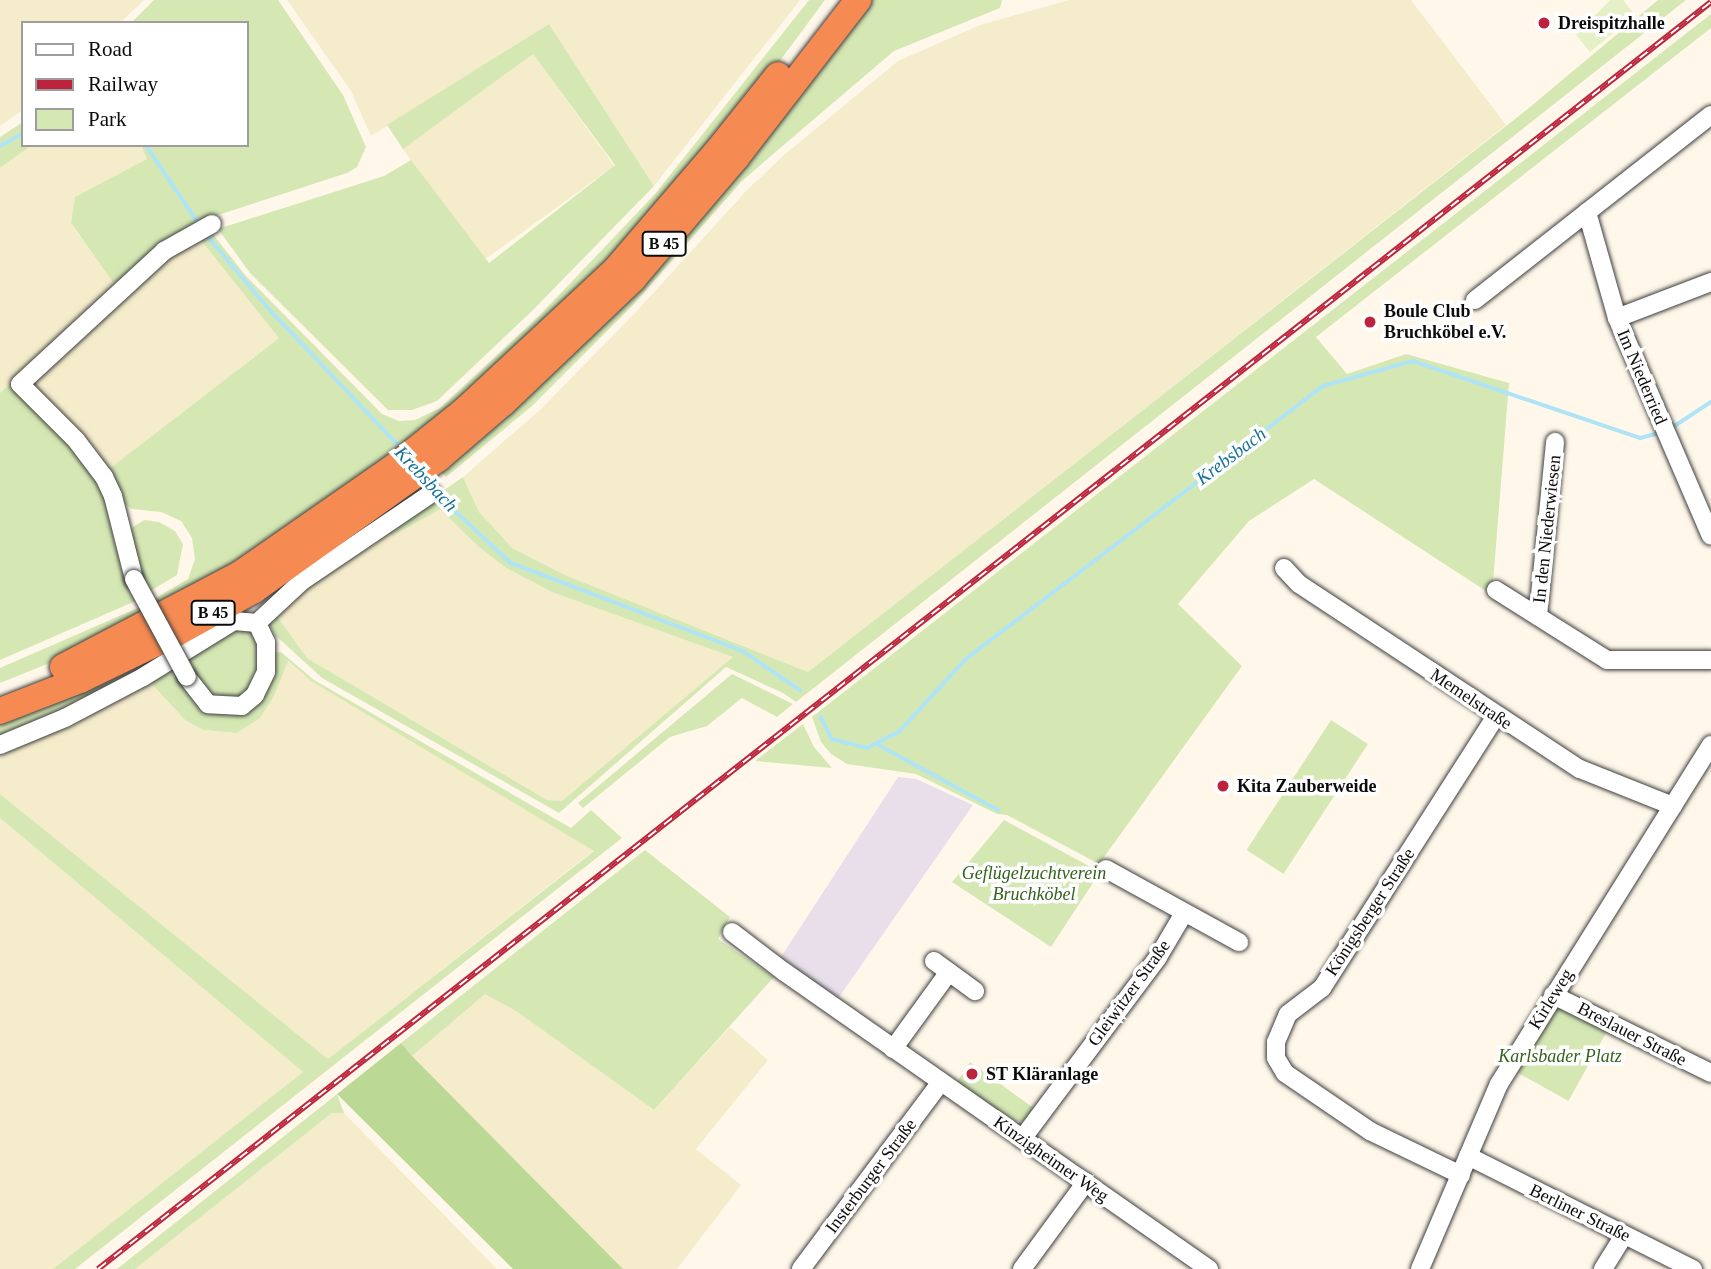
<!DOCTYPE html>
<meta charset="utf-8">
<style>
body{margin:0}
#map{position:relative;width:1711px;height:1269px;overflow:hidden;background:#fff8ea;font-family:"Times New Roman",serif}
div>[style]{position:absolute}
.industrial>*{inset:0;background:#e8dfeb}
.farmland>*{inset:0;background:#f4eccb;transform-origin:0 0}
.green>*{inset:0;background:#d5e8b4;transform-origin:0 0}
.forest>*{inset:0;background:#bbd994}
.pitch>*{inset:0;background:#e6f0c6}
.stream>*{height:3.5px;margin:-1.75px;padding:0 1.75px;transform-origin:1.75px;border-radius:1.75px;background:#afe3f6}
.roads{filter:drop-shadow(0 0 2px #3e3e3e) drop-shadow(0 0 2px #3e3e3e)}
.minor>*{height:18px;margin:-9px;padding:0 9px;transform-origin:9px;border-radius:9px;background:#fff}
.highway>*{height:26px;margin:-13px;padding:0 13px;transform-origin:13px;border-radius:13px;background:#f58a52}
.rail>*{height:6px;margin-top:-3px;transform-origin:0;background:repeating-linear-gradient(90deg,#fff 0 10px,#bb243c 0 20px);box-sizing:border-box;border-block:2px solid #bb243c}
.bridges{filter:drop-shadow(0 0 2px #3e3e3e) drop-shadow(0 0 2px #3e3e3e)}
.minor-bridge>*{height:18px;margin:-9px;padding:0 9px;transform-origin:9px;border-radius:9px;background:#fff}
.dots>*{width:19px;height:19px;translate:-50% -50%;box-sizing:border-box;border:4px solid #fff;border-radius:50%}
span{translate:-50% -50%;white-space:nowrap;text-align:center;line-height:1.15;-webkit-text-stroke:7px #fff;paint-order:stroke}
.shield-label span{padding:2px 5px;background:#fff;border:2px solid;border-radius:5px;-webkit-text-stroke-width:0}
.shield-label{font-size:16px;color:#0b0b0b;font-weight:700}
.poi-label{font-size:18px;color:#0b0b0b;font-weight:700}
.left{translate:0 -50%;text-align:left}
.street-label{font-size:18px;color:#0b0b0b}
.park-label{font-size:18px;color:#33621c;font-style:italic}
.water-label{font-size:19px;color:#15719c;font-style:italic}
.legend{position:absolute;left:21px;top:21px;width:228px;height:126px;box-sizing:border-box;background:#fff;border:2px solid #9d9d9d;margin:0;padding:9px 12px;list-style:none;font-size:21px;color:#0b0b0b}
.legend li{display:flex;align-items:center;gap:14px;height:35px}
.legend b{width:35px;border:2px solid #9d9d9d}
</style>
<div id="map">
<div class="industrial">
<i style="clip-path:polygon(898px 777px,916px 779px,973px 805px,837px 1000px,781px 957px)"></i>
</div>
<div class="farmland">
<i style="clip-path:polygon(0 0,144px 0,120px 23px,23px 23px,23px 110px,0 126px)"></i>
<i style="clip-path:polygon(287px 0,800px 0,654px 186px,549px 24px,371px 136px,351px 91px)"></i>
<i style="clip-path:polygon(1069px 0,1411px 0,1506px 125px,808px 672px,565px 575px,512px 548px,495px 533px,479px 512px,463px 477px,540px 410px,636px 312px,747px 190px,784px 155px,898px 61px,980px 25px)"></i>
<i style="left:533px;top:54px;width:138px;height:161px;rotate:54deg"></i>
<i style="clip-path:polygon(32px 145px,141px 145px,148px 159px,71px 224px,114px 284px,123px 296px,183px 246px,200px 239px,280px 337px,109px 469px,17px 377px,0 393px,0 168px)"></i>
<i style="clip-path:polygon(440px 508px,480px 548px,506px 568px,552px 592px,734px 657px,562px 801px,547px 800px,307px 658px,274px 612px,305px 585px,388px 529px,392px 535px)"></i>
<i style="clip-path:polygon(287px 661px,311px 681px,594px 850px,328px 1059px,0 794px,0 753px,150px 682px,185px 720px,203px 730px,237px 733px,260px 718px,273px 698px)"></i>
<i style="clip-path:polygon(0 818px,303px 1072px,53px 1269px,0 1269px)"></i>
<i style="clip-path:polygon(485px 993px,516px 1011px,654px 1110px,730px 1027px,768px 1060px,696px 1149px,741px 1185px,677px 1269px,623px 1269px,412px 1056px)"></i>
<i style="clip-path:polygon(332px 1113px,344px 1113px,497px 1269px,135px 1269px)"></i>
</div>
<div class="green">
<i style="clip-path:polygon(154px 0,278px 0,343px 95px,366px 147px,357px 167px,347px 173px,209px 218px,161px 248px,114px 284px,71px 223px,75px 197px,147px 159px,141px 145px,247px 145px,247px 23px,131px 23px)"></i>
<i style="clip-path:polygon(809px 0,825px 0,762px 85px,610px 264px,424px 430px,296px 524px,157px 610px,152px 600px,188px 579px,195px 559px,192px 538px,181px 521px,161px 512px,132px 509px,123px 503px,109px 469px,279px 338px,200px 239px,212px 233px,246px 276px,382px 414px,399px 421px,415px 420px,440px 408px,540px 315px,655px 194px)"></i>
<i style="clip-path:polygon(868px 0,1002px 0,1000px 8px,894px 51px,779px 149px,741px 182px,632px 306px,532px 406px,446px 477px,437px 468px)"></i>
<i style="clip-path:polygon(1658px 0,1686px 0,796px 702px,783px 693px,726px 667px,559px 813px,322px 678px,275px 635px,269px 623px,274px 612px,307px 658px,547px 800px,562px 801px,733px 657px,552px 592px,506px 568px,480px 548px,440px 509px,392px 536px,388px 529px,463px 477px,479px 512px,512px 548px,565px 575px,808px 672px,1524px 112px)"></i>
<i style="clip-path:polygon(1711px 14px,1711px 28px,1316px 337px,1347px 374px,1406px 354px,1509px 383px,1492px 595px,1314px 479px,1249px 521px,1178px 604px,1242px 666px,1099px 864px,1007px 815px,997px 814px,916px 774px,847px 764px,831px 754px,821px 742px,812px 717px)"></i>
<i style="clip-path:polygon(549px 24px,654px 186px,533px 310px,437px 401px,412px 410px,388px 410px,250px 273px,218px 229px,384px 176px,411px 160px,489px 263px,615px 165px,533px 54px,403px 149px,387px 125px)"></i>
<i style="clip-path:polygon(23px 122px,23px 145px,32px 145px,0 168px,0 137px)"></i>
<i style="clip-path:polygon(11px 383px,74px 441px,102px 479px,138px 600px,0 660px,0 393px)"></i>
<i style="clip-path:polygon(144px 520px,159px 522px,175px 531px,183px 544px,177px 575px,147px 593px,127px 531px)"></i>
<i style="clip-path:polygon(142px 606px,148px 617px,67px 656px,0 683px,0 668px)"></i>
<i style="clip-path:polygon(235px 629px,248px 630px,256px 640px,261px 659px,260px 673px,240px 700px,213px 698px,182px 659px)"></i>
<i style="clip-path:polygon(165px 649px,169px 656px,64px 711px,0 738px,0 724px)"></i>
<i style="clip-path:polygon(281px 652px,314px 680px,571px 828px,591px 810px,622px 838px,75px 1269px,53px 1269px,303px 1072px,0 818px,0 794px,328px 1059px,594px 851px,311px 681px,288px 661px,273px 698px,260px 718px,237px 733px,203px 730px,185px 720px,150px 682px,173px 664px,181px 680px,242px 710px,271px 653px)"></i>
<i style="clip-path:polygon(732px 674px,793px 704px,777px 717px,742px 698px,707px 726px,670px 737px,583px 808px,578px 803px)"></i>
<i style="left:1331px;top:720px;width:44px;height:155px;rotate:33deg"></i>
<i style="clip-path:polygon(803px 724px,814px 747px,832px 768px,755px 761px)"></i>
<i style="clip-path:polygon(1004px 820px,1100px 872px,1051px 947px,952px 882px)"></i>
<i style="clip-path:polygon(645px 850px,730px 917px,718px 939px,774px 977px,654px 1110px,516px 1011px,485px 994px,412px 1056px,401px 1043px)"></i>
<i style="left:1557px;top:1002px;width:58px;height:81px;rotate:29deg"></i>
<i style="clip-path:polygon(970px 1062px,1035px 1109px,1026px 1121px,1012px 1121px,957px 1082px)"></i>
<i style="clip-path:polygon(337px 1094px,344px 1113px,332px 1113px,135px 1269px,117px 1269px)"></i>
</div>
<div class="forest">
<i style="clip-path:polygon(401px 1043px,412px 1056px,623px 1269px,513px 1269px,337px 1094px)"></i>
</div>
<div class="pitch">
<i style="clip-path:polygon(1610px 0,1623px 0,1635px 15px,1590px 52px,1576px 35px)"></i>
</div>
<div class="stream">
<i style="left:146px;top:145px;width:95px;rotate:56.1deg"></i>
<i style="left:0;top:146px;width:26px;rotate:-28deg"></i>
<i style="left:205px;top:233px;width:102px;rotate:49.8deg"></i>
<i style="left:271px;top:311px;width:187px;rotate:46.5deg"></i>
<i style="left:1670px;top:429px;width:49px;rotate:-33.4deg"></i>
<i style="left:428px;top:480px;width:37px;rotate:49deg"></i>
<i style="left:452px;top:508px;width:81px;rotate:43deg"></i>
<i style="left:511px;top:563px;width:248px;rotate:20.8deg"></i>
<i style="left:743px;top:651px;width:69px;rotate:34.4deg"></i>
<i style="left:821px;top:717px;width:25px;rotate:63deg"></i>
<i style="left:832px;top:739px;width:36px;rotate:14deg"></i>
<i style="left:867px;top:748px;width:36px;rotate:-27deg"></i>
<i style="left:899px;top:732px;width:99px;rotate:-47.5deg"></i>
<i style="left:966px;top:659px;width:449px;rotate:-37.4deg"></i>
<i style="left:1323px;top:386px;width:93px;rotate:-15.5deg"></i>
<i style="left:1413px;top:361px;width:240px;rotate:18.7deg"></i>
<i style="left:1640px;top:438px;width:21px;rotate:-14deg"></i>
<i style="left:877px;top:744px;width:138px;rotate:28.6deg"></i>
</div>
<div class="roads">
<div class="minor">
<i style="left:1587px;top:212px;width:110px;rotate:74.2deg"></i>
<i style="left:1617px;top:318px;width:237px;rotate:66.7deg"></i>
<i style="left:1475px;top:300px;width:300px;rotate:-38.1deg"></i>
<i style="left:1617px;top:318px;width:101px;rotate:-21deg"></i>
<i style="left:1284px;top:568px;width:22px;rotate:47deg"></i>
<i style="left:1299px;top:584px;width:336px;rotate:33.4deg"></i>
<i style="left:1580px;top:769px;width:100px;rotate:21.7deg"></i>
<i style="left:134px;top:579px;width:86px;rotate:-104.2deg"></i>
<i style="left:113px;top:496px;width:21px;rotate:-115deg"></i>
<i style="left:104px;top:477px;width:46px;rotate:-127.1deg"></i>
<i style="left:76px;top:440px;width:79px;rotate:-135deg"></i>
<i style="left:20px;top:384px;width:196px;rotate:-42.7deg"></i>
<i style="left:164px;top:251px;width:55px;rotate:-29.4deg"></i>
<i style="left:1496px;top:590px;width:131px;rotate:32.2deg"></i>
<i style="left:1607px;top:660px;width:104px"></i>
<i style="left:1538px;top:616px;width:175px;rotate:-84.4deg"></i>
<i style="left:257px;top:623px;width:62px;rotate:-43deg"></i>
<i style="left:302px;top:581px;width:157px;rotate:-34.1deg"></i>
<i style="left:0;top:745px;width:70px;rotate:-22.6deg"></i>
<i style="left:65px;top:718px;width:88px;rotate:-27.7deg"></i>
<i style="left:143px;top:677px;width:107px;rotate:-31.6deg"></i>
<i style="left:234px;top:621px;width:23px;rotate:5deg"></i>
<i style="left:257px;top:623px;width:21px;rotate:65deg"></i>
<i style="left:266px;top:642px;width:30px;rotate:90deg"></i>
<i style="left:266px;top:672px;width:25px;rotate:116deg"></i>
<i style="left:255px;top:695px;width:17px;rotate:140deg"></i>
<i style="left:242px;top:706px;width:34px;rotate:-177deg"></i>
<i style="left:208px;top:704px;width:34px;rotate:-128deg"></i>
<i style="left:1106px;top:869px;width:152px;rotate:28.8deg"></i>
<i style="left:732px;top:932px;width:64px;rotate:37.4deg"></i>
<i style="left:783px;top:971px;width:520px;rotate:34.97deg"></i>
<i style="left:934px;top:961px;width:51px;rotate:36.2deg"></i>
<i style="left:1553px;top:995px;width:176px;rotate:26.3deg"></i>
<i style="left:893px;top:1049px;width:95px;rotate:-54deg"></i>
<i style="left:1022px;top:1139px;width:227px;rotate:-53.2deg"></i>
<i style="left:1158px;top:957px;width:51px;rotate:-59.4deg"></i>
<i style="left:1468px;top:1156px;width:252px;rotate:26.7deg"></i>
<i style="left:1461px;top:1175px;width:101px;rotate:-154.2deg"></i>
<i style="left:1370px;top:1131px;width:103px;rotate:-145.7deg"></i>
<i style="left:1285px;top:1073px;width:17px;rotate:-121deg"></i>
<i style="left:1276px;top:1058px;width:16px;rotate:-90deg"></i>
<i style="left:1276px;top:1042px;width:30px;rotate:-67deg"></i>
<i style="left:1288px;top:1014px;width:43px;rotate:-37.4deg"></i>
<i style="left:1322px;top:988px;width:323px;rotate:-57.4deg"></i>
<i style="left:801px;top:1269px;width:234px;rotate:-53.2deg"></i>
<i style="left:1022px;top:1269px;width:108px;rotate:-53.7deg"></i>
<i style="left:1420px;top:1269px;width:201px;rotate:-66.9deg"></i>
<i style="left:1499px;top:1084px;width:400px;rotate:-58deg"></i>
<i style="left:1603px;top:1269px;width:40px;rotate:-58deg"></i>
</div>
<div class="highway">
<i style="left:63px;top:667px;width:200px;rotate:-27.7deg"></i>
<i style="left:240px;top:574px;width:188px;rotate:-34.8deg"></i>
<i style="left:394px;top:467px;width:91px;rotate:-38.8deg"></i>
<i style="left:465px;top:410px;width:207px;rotate:-43deg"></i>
<i style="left:616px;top:269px;width:165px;rotate:-49.4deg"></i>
<i style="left:723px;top:144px;width:88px;rotate:-51.4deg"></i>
<i style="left:0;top:711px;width:86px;rotate:-21.2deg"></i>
<i style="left:80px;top:680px;width:106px;rotate:-25.8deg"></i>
<i style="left:175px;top:634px;width:90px;rotate:-29.1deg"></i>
<i style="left:254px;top:590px;width:227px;rotate:-35.5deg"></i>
<i style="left:439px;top:458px;width:84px;rotate:-40.7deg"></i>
<i style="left:503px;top:403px;width:180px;rotate:-43.6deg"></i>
<i style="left:633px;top:279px;width:159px;rotate:-49.6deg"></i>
<i style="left:736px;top:158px;width:200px;rotate:-52.3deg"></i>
</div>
</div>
<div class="rail">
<i style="left:98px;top:1269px;width:2051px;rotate:-38.15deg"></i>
</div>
<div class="bridges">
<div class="minor-bridge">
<i style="left:134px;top:579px;width:111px;rotate:61.6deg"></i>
</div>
</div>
<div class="dots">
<i style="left:1544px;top:23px;background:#bb243c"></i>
<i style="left:1370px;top:322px;background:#bb243c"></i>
<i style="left:1223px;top:786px;background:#bb243c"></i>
<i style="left:972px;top:1074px;background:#bb243c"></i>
</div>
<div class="shield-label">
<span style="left:664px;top:244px">B 45</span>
<span style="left:213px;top:613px">B 45</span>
</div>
<div class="poi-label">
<span class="left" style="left:1558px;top:23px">Dreispitzhalle</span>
<span class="left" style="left:1384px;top:322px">Boule Club<br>Bruchköbel e.V.</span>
<span class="left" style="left:1237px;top:786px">Kita Zauberweide</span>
<span class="left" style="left:986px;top:1074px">ST Kläranlage</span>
</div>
<div class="street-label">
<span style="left:1642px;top:377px;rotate:67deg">Im Niederried</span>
<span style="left:1547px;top:529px;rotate:-84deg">In den Niederwiesen</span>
<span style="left:1471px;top:699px;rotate:34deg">Memelstraße</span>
<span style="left:1370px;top:912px;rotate:-57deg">Königsberger Straße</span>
<span style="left:1129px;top:993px;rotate:-54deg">Gleiwitzer Straße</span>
<span style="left:1551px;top:999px;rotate:-58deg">Kirleweg</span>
<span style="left:1632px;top:1034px;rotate:27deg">Breslauer Straße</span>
<span style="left:1051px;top:1159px;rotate:35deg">Kinzigheimer Weg</span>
<span style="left:871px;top:1176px;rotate:-53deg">Insterburger Straße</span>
<span style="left:1580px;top:1213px;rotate:26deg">Berliner Straße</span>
</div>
<div class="park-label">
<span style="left:1034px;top:884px">Geflügelzuchtverein<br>Bruchköbel</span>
<span style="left:1560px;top:1056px">Karlsbader Platz</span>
</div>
<div class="water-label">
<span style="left:1231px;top:456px;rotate:-37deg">Krebsbach</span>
<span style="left:426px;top:479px;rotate:47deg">Krebsbach</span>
</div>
<ul class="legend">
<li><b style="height:9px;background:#fff"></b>Road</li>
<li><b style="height:9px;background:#bb243c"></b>Railway</li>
<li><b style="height:19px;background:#d5e8b4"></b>Park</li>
</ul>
</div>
